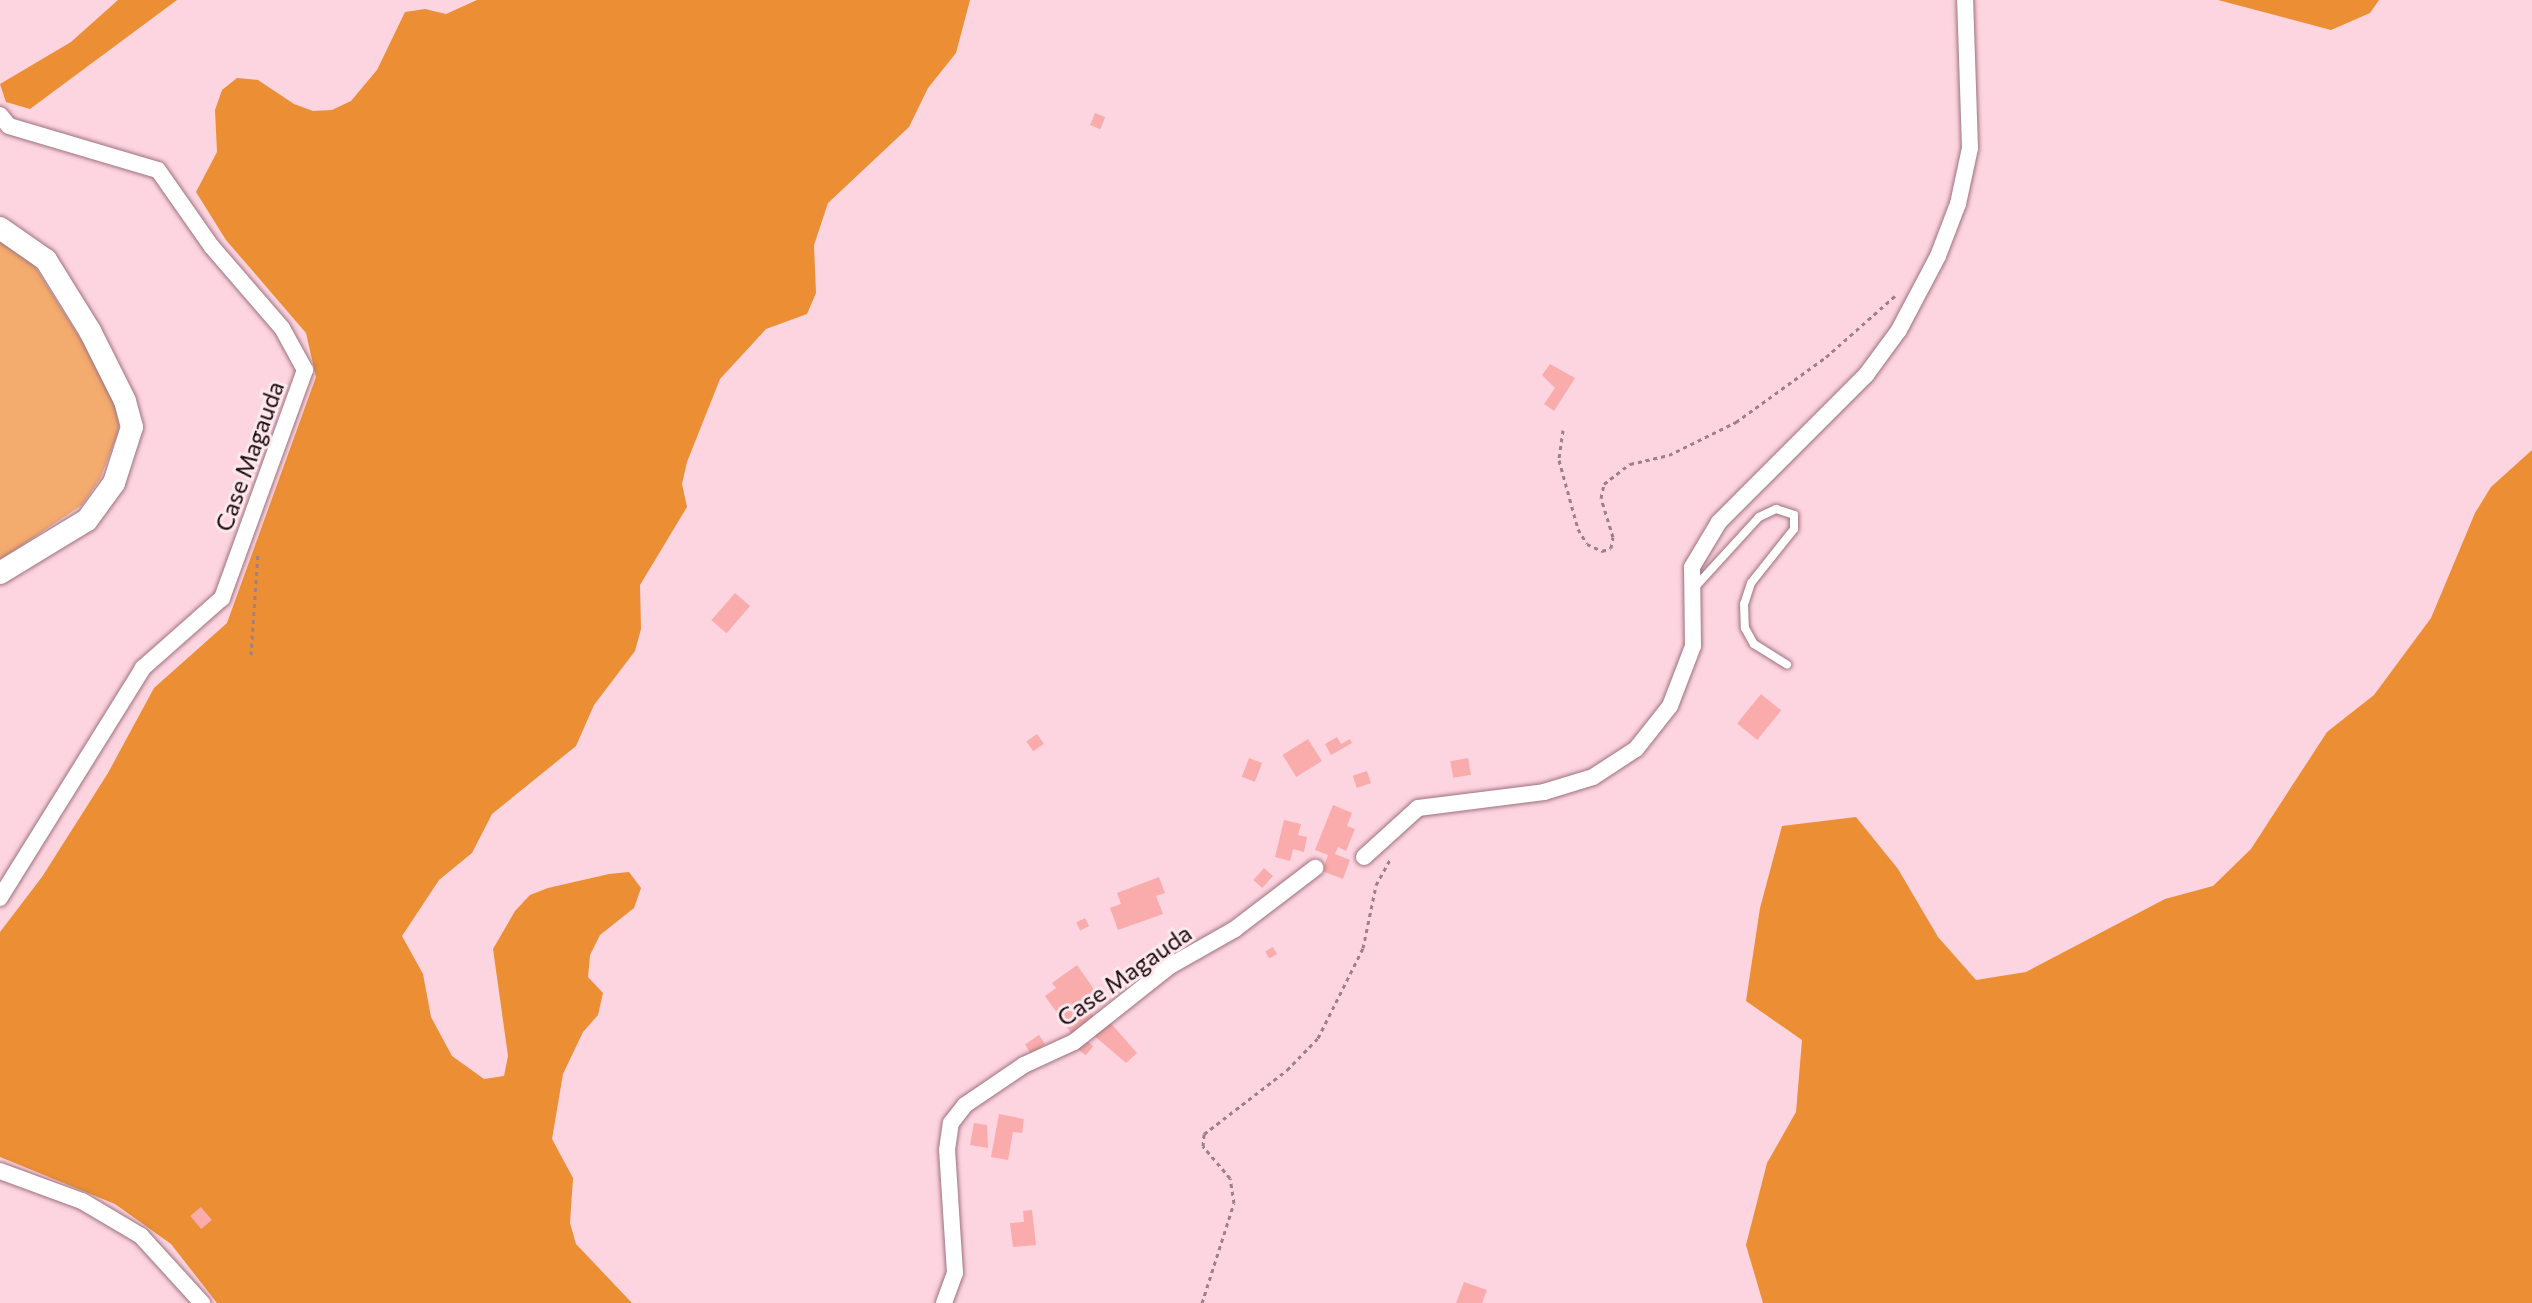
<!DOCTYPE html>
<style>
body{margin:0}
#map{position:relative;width:2532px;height:1303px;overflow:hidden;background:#fdd5e0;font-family:Commissioner,sans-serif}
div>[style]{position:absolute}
.green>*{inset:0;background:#f4ab6e}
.forest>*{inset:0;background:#eb8e34}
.building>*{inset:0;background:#f9acab;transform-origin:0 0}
.path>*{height:3px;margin-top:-1.5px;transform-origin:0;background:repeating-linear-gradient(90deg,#9e8088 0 4px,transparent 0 8px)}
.roads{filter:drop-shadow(0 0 2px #9e717e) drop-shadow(0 0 2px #9e717e)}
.lane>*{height:8px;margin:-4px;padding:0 4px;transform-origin:4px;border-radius:4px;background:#fff}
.street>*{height:16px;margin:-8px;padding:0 8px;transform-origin:8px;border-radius:8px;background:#fff}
.secondary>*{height:22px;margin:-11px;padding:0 11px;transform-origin:11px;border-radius:11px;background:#fff}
span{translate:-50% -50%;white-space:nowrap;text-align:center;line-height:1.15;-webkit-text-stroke:6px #fde8ee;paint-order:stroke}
.street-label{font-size:24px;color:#1a0a0f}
</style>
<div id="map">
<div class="green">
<i style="clip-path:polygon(0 239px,24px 249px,109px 384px,120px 414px,118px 433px,100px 479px,82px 505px,0 560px)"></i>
</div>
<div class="forest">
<i style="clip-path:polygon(118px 0,177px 0,30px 109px,6px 102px,0 84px,71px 42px)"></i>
<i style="clip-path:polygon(477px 0,970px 0,956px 53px,928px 88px,909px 127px,828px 203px,814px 245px,816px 293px,807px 314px,766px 329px,720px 379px,687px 462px,682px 484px,687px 507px,640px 585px,641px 629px,635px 651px,594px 705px,576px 746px,492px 814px,472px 853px,439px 880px,402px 936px,423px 974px,431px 1017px,452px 1056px,484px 1079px,504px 1076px,508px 1056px,493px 949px,515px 911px,530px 895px,548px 888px,609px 874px,629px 872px,641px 888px,634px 908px,600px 935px,590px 955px,588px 977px,603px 993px,598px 1015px,583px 1032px,563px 1074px,552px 1139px,573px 1178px,570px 1223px,576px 1244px,632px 1303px,217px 1303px,171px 1244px,115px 1204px,0 1157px,0 932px,42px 877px,108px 773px,154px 688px,227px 623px,316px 377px,306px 333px,226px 240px,196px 192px,217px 152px,215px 110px,222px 90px,237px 78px,258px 80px,294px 104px,313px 111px,332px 110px,351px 101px,377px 70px,405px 12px,425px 9px,446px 14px)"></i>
<i style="clip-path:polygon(2218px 0,2379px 0,2370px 13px,2331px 30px)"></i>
<i style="clip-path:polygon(2532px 450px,2532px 1303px,1763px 1303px,1746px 1245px,1767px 1163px,1796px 1112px,1802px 1040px,1746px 1001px,1760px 908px,1782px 826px,1856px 817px,1898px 869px,1938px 937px,1976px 980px,2026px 972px,2165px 899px,2213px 886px,2251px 849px,2327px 732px,2374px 695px,2431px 618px,2475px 513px,2491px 487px)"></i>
</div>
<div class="building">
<i style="left:1095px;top:113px;width:11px;height:13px;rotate:22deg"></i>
<i style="clip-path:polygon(1550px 364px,1575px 378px,1554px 411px,1544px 404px,1555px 388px,1542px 375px)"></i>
<i style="left:735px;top:593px;width:20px;height:36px;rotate:41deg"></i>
<i style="left:1761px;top:694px;width:26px;height:38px;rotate:39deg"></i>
<i style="left:1037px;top:734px;width:12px;height:13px;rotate:55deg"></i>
<i style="clip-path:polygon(1337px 737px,1341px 744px,1350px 739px,1352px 743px,1331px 755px,1325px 744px)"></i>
<i style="left:1308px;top:739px;width:26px;height:30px;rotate:58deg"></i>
<i style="left:1249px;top:758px;width:14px;height:20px;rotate:21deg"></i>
<i style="left:1468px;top:758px;width:17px;height:18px;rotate:80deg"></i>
<i style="left:1367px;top:771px;width:13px;height:15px;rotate:72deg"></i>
<i style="clip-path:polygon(1333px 805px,1352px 813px,1347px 826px,1355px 829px,1346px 851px,1338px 847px,1335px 854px,1350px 860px,1343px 879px,1322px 871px,1328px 855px,1315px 850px)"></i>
<i style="clip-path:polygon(1284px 820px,1301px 824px,1298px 835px,1307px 837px,1304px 852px,1293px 849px,1290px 861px,1275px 857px)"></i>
<i style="left:1264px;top:868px;width:12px;height:16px;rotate:42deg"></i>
<i style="clip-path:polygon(1159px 877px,1165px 893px,1156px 896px,1163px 914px,1118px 930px,1110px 908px,1121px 904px,1117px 893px)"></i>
<i style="left:1085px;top:918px;width:9px;height:10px;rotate:63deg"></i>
<i style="left:1273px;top:947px;width:8px;height:9px;rotate:60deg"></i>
<i style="clip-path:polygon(1077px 965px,1093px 988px,1094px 994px,1083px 1002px,1095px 1018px,1072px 1034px,1045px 996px,1056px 988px,1052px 983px)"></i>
<i style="clip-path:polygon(1107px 1019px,1137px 1053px,1126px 1063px,1091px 1033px)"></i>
<i style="left:1039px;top:1035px;width:11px;height:17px;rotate:56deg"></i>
<i style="left:1081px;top:1036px;width:16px;height:12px;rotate:40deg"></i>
<i style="clip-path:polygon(999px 1114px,1024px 1119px,1022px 1133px,1013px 1132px,1008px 1160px,991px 1157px)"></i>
<i style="clip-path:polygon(974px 1123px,987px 1125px,988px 1148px,970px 1145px)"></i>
<i style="left:201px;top:1207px;width:17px;height:14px;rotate:50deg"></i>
<i style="clip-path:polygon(1032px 1210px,1036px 1245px,1013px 1247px,1010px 1223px,1024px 1222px,1023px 1211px)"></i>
<i style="clip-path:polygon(1464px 1282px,1487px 1290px,1482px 1303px,1456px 1303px)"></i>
</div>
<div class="path">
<i style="left:1563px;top:430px;width:30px;rotate:98deg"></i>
<i style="left:1559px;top:460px;width:72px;rotate:74.6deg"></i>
<i style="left:1578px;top:529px;width:17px;rotate:59deg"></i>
<i style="left:1587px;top:544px;width:17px;rotate:25deg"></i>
<i style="left:1602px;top:551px;width:9px;rotate:-18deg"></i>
<i style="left:1611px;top:548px;width:11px;rotate:-80deg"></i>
<i style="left:1613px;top:537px;width:41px;rotate:-107.1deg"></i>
<i style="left:1601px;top:498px;width:14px;rotate:-78deg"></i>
<i style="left:1604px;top:484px;width:33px;rotate:-38deg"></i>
<i style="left:1630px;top:464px;width:40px;rotate:-13deg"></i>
<i style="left:1669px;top:455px;width:75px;rotate:-26.2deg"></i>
<i style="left:1736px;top:422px;width:111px;rotate:-35.8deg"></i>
<i style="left:1826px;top:357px;width:94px;rotate:-41.5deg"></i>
<i style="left:251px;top:655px;width:103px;rotate:-86.1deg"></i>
<i style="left:1202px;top:1303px;width:105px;rotate:-72.3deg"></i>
<i style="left:1234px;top:1203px;width:25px;rotate:-99deg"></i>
<i style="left:1230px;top:1178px;width:42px;rotate:-130.2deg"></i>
<i style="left:1203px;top:1146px;width:12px;rotate:-85deg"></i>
<i style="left:1204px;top:1134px;width:105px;rotate:-37.6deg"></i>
<i style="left:1287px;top:1070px;width:45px;rotate:-45.9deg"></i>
<i style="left:1318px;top:1038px;width:101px;rotate:-63.4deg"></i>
<i style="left:1363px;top:948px;width:64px;rotate:-78.3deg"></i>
<i style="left:1376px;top:885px;width:31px;rotate:-61deg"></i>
</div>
<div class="roads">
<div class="lane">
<i style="left:1696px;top:586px;width:93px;rotate:-47.6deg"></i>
<i style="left:1759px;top:517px;width:19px;rotate:-25deg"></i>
<i style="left:1776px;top:509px;width:19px;rotate:18deg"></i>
<i style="left:1794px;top:515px;width:14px;rotate:90deg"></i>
<i style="left:1794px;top:529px;width:69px;rotate:128.5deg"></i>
<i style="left:1751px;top:583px;width:22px;rotate:108deg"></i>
<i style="left:1744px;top:604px;width:24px;rotate:88deg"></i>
<i style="left:1745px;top:628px;width:18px;rotate:61deg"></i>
<i style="left:1754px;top:644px;width:39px;rotate:32deg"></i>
</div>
<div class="street">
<i style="left:0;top:115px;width:14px;rotate:51deg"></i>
<i style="left:9px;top:126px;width:155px;rotate:16.5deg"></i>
<i style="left:158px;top:170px;width:94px;rotate:55deg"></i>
<i style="left:212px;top:247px;width:107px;rotate:49.2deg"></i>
<i style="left:282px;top:328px;width:48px;rotate:61.3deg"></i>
<i style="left:305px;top:370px;width:243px;rotate:110deg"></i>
<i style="left:222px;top:598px;width:106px;rotate:138.5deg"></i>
<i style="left:143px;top:668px;width:271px;rotate:121.9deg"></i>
<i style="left:1364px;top:857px;width:73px;rotate:-42.2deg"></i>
<i style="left:1418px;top:808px;width:127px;rotate:-7.2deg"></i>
<i style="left:1544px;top:792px;width:51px;rotate:-17deg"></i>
<i style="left:1593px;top:777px;width:51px;rotate:-33.1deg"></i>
<i style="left:1636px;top:749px;width:55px;rotate:-51.7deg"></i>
<i style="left:1670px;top:706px;width:64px;rotate:-69deg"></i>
<i style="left:1693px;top:646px;width:79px;rotate:-90.7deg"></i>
<i style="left:1692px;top:567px;width:52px;rotate:-59deg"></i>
<i style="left:1719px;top:522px;width:208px;rotate:-45deg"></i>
<i style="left:1866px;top:375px;width:56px;rotate:-53.7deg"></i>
<i style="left:1899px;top:330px;width:84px;rotate:-62.2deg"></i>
<i style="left:1938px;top:256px;width:56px;rotate:-69deg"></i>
<i style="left:1958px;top:204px;width:57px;rotate:-77.9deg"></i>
<i style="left:1970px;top:148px;width:148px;rotate:-91.9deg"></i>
<i style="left:0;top:1171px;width:87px;rotate:20.1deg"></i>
<i style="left:82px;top:1201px;width:69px;rotate:30.7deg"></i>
<i style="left:141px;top:1236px;width:91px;rotate:47.7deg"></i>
<i style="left:944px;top:1303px;width:32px;rotate:-70deg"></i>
<i style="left:955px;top:1273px;width:123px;rotate:-93.7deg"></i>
<i style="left:947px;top:1150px;width:27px;rotate:-82deg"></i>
<i style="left:951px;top:1123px;width:23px;rotate:-52deg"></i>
<i style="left:965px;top:1105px;width:71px;rotate:-34.1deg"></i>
<i style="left:1024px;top:1065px;width:55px;rotate:-24.7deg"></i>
<i style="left:1074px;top:1042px;width:122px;rotate:-38.4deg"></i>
<i style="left:1170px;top:966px;width:75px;rotate:-29.6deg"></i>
<i style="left:1235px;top:929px;width:101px;rotate:-37.3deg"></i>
</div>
<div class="secondary">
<i style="left:0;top:228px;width:56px;rotate:34.8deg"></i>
<i style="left:46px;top:260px;width:84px;rotate:58.2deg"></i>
<i style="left:90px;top:331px;width:78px;rotate:63.4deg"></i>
<i style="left:125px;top:401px;width:27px;rotate:75deg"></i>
<i style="left:132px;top:427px;width:59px;rotate:107.8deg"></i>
<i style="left:114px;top:483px;width:46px;rotate:126.1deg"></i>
<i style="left:87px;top:520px;width:102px;rotate:148.7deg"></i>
</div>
</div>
<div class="street-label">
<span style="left:249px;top:456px;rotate:-70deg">Case Magauda</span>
<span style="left:1124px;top:975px;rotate:-35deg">Case Magauda</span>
</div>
</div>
